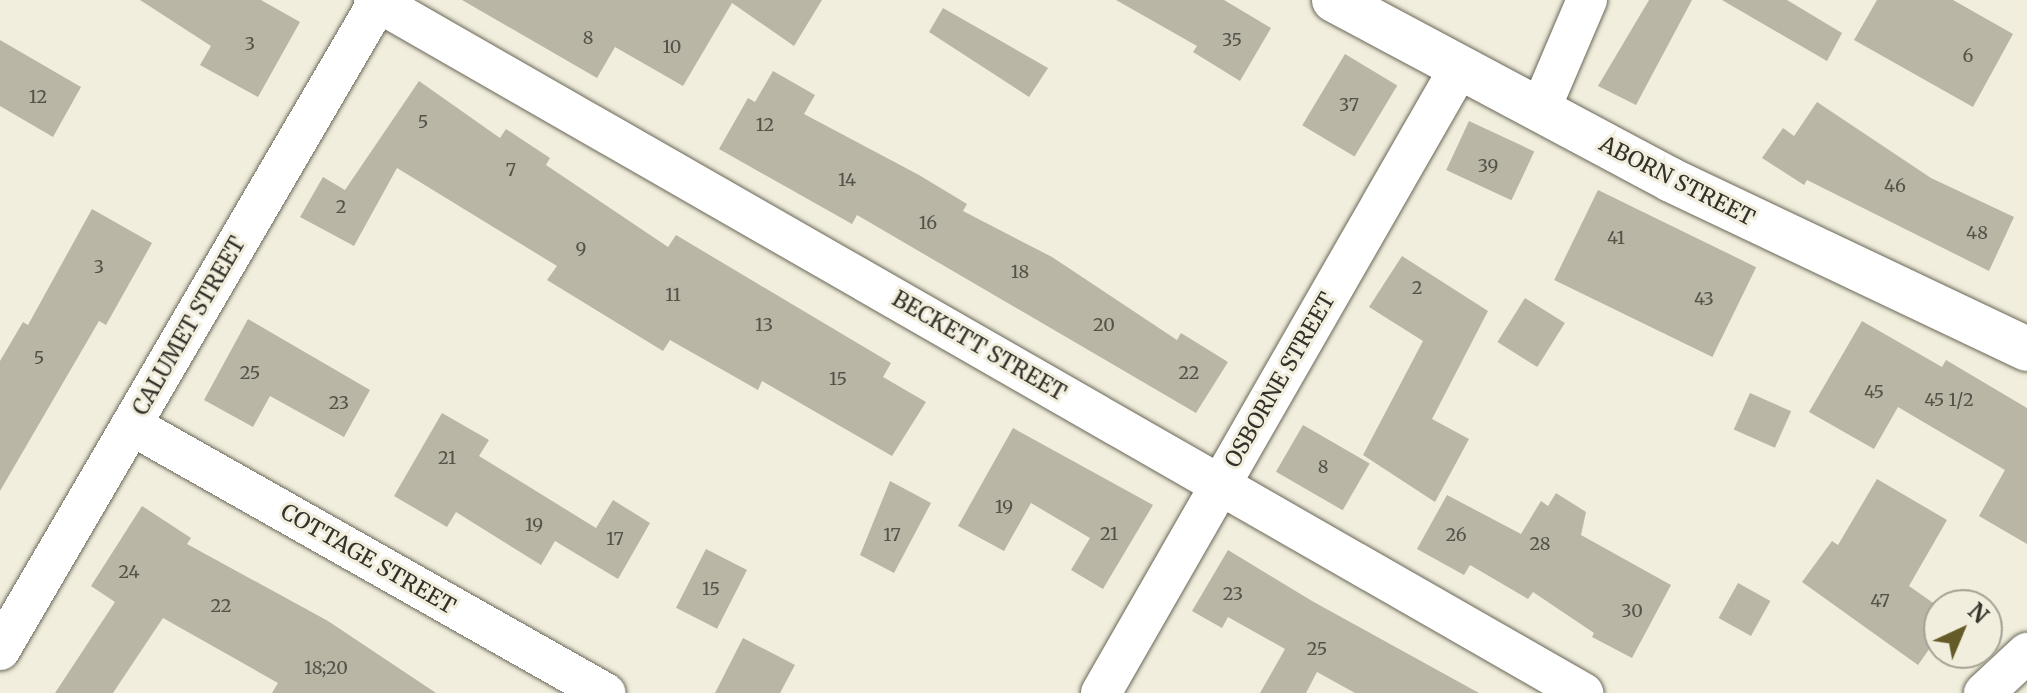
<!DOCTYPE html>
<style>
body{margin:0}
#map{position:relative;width:2027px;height:693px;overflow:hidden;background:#f1eedd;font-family:Merriweather,serif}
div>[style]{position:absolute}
.building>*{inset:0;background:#b9b6a5;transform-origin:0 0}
.roads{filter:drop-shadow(0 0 2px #6a6758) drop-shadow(0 0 2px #6a6758)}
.minor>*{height:40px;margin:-20px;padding:0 20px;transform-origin:20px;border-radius:20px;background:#fff}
.tertiary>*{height:44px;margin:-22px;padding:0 22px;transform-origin:22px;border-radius:22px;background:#fff}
span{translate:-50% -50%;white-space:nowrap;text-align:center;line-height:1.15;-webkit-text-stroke:6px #f1eedd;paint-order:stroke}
.number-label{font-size:18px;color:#545249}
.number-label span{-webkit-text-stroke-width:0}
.street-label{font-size:22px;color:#32312a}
.north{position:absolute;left:1923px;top:589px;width:80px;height:80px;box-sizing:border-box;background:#f1eedd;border:2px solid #a5a295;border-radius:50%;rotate:44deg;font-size:22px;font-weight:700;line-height:32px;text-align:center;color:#32312a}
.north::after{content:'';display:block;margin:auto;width:28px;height:36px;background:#655b28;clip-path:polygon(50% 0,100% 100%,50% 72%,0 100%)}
</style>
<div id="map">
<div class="building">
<i style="clip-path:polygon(140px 0,261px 0,300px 22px,258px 97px,200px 65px,211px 46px)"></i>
<i style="clip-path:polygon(462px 0,822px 0,794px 46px,732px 3px,683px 86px,615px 47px,597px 78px)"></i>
<i style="clip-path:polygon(1116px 0,1224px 0,1271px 28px,1240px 81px,1193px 52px,1197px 46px)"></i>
<i style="clip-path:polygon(1649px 0,1692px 0,1636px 105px,1598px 86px)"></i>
<i style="clip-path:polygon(1722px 0,1787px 0,1842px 33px,1827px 61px)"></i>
<i style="clip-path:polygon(1877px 0,1953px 0,2013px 34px,1973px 107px,1854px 40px)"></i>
<i style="clip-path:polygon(943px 8px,1048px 68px,1029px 97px,929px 32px)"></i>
<i style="clip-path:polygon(0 40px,81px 87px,53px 137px,0 106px)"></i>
<i style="left:1345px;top:54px;width:61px;height:83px;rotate:31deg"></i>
<i style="clip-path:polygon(773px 71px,815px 95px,804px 114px,919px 175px,967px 204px,963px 211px,1052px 257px,1177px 340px,1181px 333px,1228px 362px,1196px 413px,857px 215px,852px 224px,719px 149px,748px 98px,755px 102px)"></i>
<i style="clip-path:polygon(419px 81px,500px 138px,506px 129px,550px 158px,546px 165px,668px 247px,676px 235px,891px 363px,883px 377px,926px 402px,892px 456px,762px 381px,758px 390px,670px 340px,663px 351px,547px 280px,557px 266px,397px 168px,354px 246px,300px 217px,323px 177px,345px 190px)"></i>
<i style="clip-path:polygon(1817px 102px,1931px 178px,2014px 217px,1989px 271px,1807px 180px,1804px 185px,1762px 158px,1783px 128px,1794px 136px)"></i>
<i style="left:1469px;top:121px;width:72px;height:54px;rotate:25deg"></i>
<i style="left:1598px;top:190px;width:176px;height:100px;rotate:26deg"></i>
<i style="clip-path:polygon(92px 209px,152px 243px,106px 325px,99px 321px,0 491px,0 361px,23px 322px,28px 325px)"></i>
<i style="clip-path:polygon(1402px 256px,1488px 311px,1432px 419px,1469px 439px,1435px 502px,1363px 455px,1423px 341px,1369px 307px)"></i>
<i style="left:1525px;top:298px;width:47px;height:52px;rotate:32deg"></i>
<i style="clip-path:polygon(248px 319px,370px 390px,344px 437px,270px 396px,253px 427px,204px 400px)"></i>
<i style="clip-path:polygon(1862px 321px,1942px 367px,1946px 360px,2027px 408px,2027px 544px,1979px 516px,2005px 470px,1898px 407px,1874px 449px,1809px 412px)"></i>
<i style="left:1750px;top:393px;width:45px;height:40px;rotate:24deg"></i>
<i style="clip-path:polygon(442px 413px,489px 440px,479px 456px,596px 528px,613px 500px,650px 523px,618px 579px,555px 541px,541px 565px,456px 512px,447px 527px,394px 496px)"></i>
<i style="left:1303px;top:425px;width:77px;height:54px;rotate:30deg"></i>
<i style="clip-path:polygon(1013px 428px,1153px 505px,1103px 589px,1071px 570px,1090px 538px,1031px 503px,1004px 551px,958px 526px)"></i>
<i style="clip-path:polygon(1877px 479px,1947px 520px,1909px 586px,1939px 607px,1939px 635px,1918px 665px,1802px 582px,1832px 541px,1838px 545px)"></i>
<i style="clip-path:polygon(890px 481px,931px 503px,894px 573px,860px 555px)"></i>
<i style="clip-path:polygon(1556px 493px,1586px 512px,1581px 535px,1671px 585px,1632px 658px,1592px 637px,1594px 633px,1533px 592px,1528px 599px,1470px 565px,1464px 575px,1417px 549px,1447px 495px,1521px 534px,1541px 501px,1548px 506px)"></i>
<i style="clip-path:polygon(142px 506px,191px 538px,187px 544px,328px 621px,436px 693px,272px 693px,278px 683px,163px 618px,113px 693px,55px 693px,115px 602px,91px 586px)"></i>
<i style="left:706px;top:549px;width:46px;height:66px;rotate:27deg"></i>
<i style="clip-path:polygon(1228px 550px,1312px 601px,1479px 693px,1355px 693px,1317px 672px,1306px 693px,1260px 693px,1285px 649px,1228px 617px,1222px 628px,1192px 611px)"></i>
<i style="left:1738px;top:583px;width:37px;height:40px;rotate:29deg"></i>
<i style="clip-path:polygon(743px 638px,795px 665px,780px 693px,715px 693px)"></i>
</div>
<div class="roads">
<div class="minor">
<i style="left:374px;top:0;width:1394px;rotate:29.82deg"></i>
<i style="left:1540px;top:110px;width:120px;rotate:-66.9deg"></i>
<i style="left:131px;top:425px;width:545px;rotate:29.48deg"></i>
<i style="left:0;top:650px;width:750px;rotate:-59.74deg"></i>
<i style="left:1101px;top:693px;width:722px;rotate:-60.17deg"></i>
<i style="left:1984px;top:693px;width:59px;rotate:-42.9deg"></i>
</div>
<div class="tertiary">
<i style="left:1334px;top:0;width:382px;rotate:28.1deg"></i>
<i style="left:1671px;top:180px;width:394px;rotate:25.4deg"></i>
</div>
</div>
<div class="number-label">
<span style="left:588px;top:38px">8</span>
<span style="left:1232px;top:40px">35</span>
<span style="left:250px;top:44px">3</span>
<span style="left:672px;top:47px">10</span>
<span style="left:1968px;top:56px">6</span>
<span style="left:38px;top:97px">12</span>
<span style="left:1349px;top:105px">37</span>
<span style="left:423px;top:122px">5</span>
<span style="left:765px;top:125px">12</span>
<span style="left:1488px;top:166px">39</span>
<span style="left:511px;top:170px">7</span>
<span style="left:847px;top:180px">14</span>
<span style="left:1895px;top:186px">46</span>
<span style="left:341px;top:207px">2</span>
<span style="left:928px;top:223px">16</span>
<span style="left:1977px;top:233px">48</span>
<span style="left:1616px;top:238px">41</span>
<span style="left:581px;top:249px">9</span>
<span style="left:99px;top:267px">3</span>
<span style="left:1020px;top:272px">18</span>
<span style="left:1417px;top:288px">2</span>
<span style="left:673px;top:295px">11</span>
<span style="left:1704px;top:299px">43</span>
<span style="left:764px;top:325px">13</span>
<span style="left:1104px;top:325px">20</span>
<span style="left:39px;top:358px">5</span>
<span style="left:250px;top:373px">25</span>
<span style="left:1189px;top:373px">22</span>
<span style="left:838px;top:379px">15</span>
<span style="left:1874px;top:392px">45</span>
<span style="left:1949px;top:400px">45 1/2</span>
<span style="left:339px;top:403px">23</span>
<span style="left:447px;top:458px">21</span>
<span style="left:1323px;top:467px">8</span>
<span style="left:1004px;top:507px">19</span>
<span style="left:534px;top:525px">19</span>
<span style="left:1109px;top:534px">21</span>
<span style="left:892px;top:535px">17</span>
<span style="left:1456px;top:535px">26</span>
<span style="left:615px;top:539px">17</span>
<span style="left:1540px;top:544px">28</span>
<span style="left:129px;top:572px">24</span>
<span style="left:711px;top:589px">15</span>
<span style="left:1233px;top:594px">23</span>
<span style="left:1880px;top:601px">47</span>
<span style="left:221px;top:606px">22</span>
<span style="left:1632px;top:611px">30</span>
<span style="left:1317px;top:649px">25</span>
<span style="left:326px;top:668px">18;20</span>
</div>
<div class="street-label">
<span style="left:1677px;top:181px;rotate:27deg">ABORN STREET</span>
<span style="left:189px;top:326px;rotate:-60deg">CALUMET STREET</span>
<span style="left:979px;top:346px;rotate:30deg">BECKETT STREET</span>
<span style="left:1280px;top:380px;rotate:-60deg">OSBORNE STREET</span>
<span style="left:368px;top:559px;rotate:30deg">COTTAGE STREET</span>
</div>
<div class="north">N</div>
</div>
